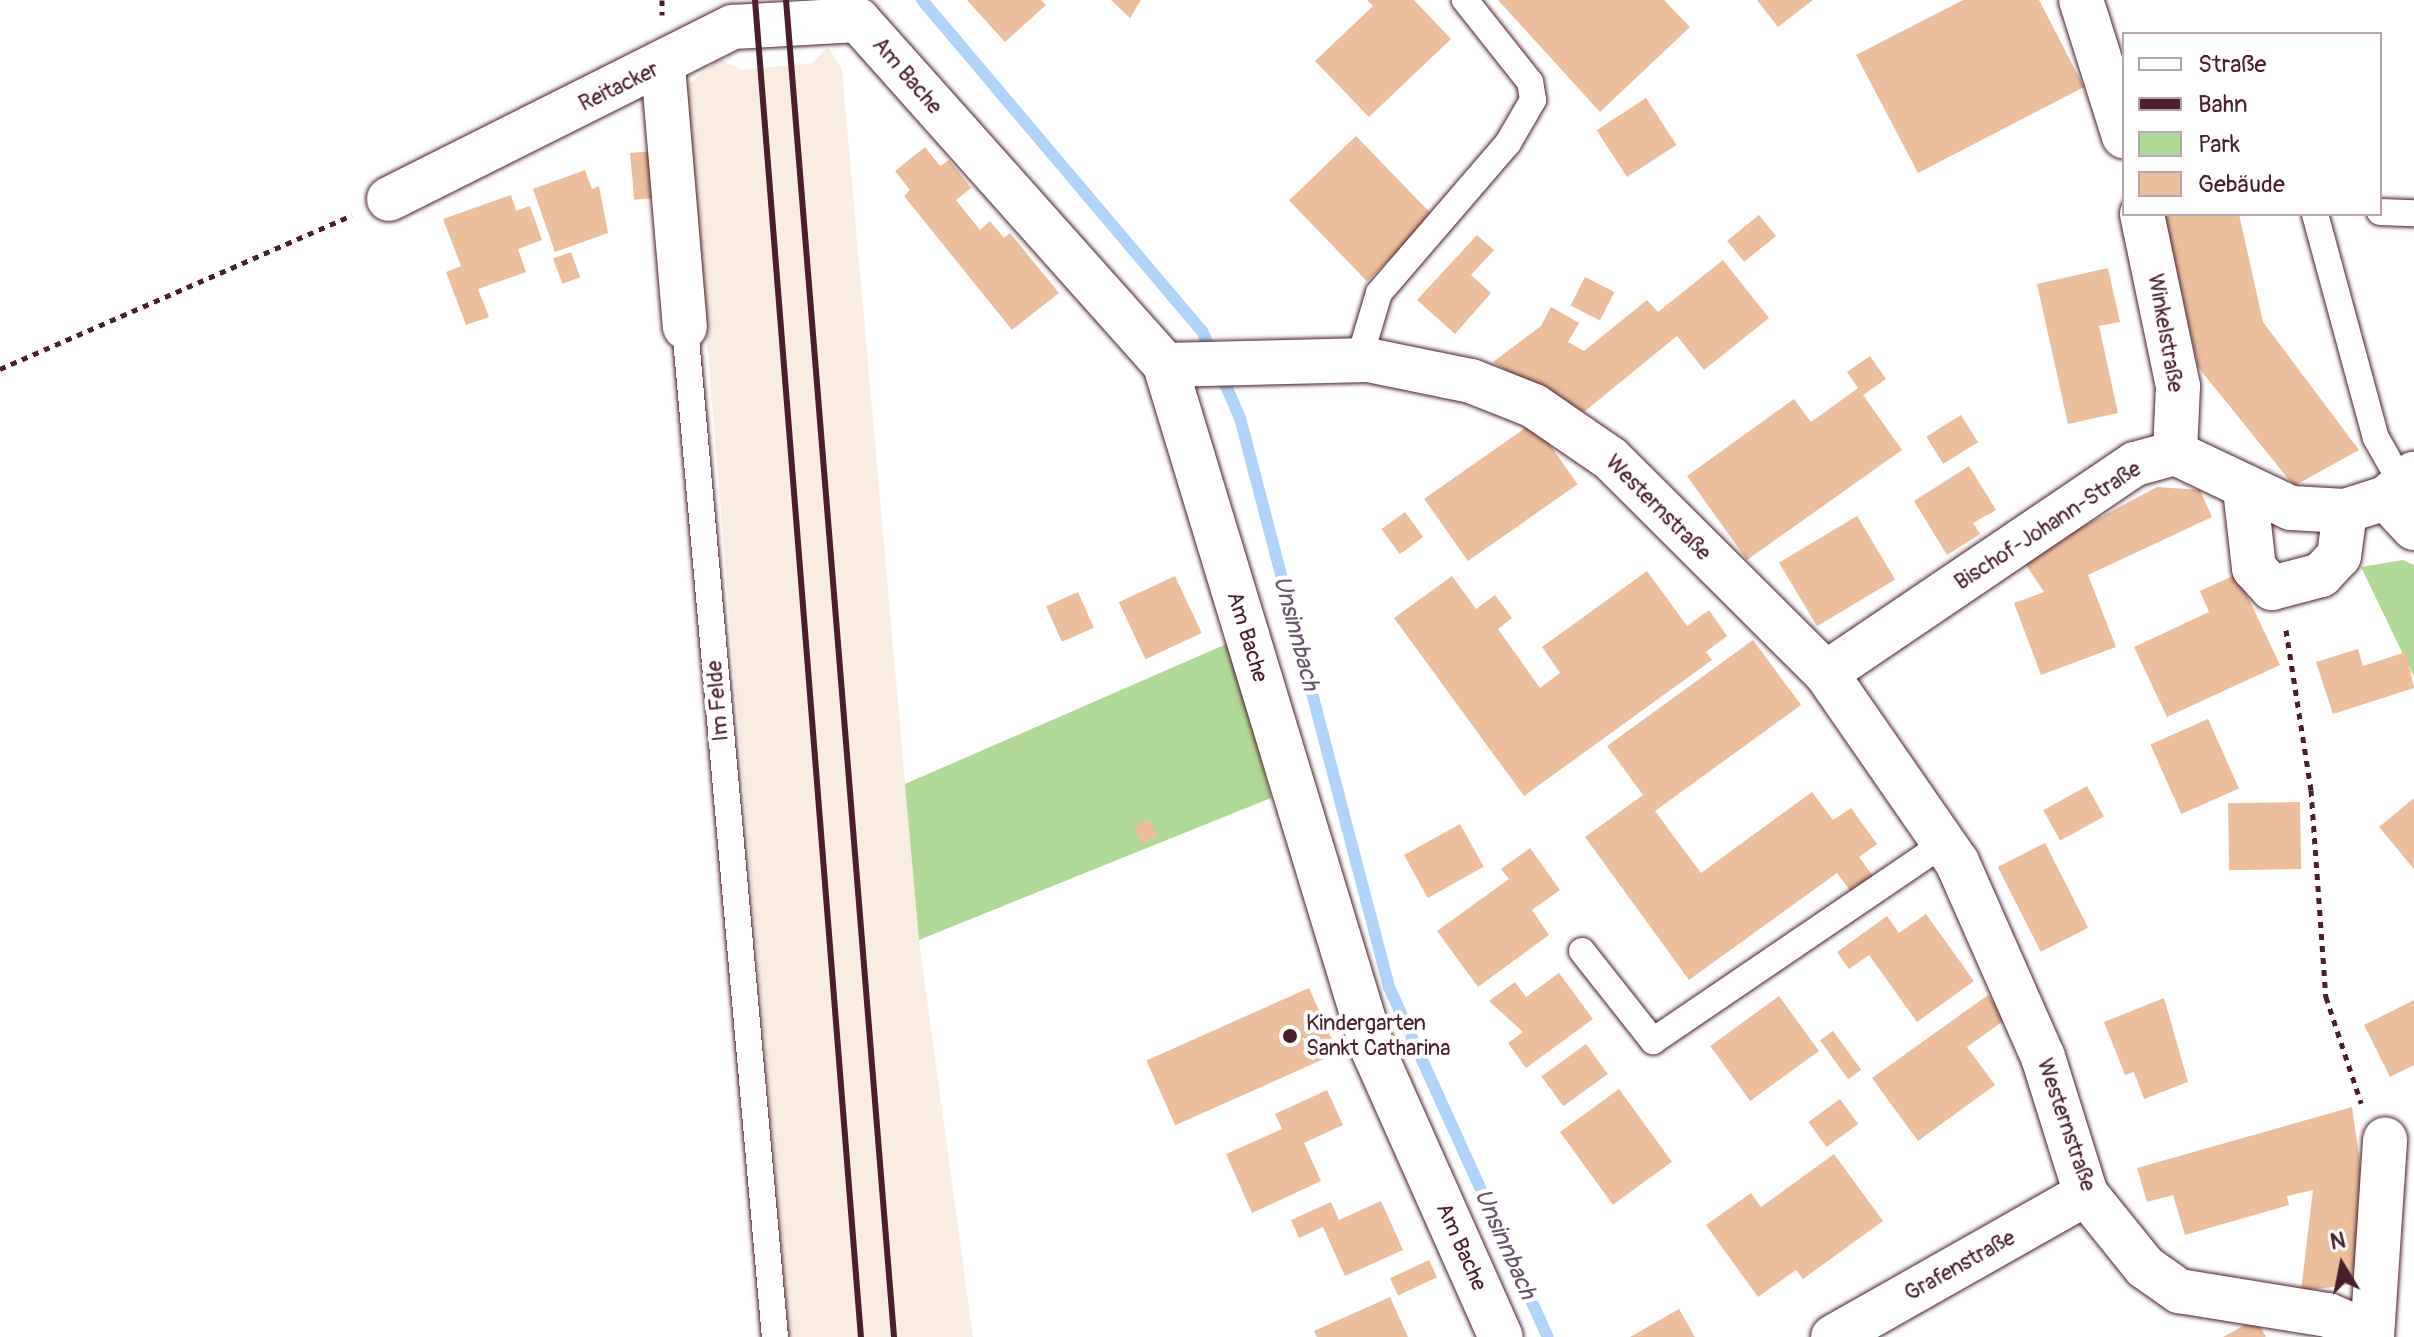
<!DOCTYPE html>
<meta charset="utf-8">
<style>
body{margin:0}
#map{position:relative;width:2414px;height:1337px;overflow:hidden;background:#fff;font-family:Pangolin,sans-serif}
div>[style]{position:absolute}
.built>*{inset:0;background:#f9ece1}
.green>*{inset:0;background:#b0d995}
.stream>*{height:12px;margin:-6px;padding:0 6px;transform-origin:6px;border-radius:6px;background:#b0d4f9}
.building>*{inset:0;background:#ecbe9c;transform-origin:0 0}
.path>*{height:5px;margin-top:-2.5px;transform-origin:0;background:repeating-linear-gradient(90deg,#4a1f2b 0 6px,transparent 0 12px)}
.roads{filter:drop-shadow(0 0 2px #4a1f2b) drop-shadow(0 0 2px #4a1f2b)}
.service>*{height:26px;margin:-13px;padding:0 13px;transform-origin:13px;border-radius:13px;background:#fff}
.minor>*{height:44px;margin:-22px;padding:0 22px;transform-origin:22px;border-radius:22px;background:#fff}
.rail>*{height:6px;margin:-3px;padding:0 3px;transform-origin:3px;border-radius:3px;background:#4a1f2b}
.dots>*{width:22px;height:22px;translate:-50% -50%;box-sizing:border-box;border:4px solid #fff;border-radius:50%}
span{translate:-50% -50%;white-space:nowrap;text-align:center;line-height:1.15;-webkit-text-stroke:8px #fff;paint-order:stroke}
.street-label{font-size:22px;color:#4a1f2b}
.poi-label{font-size:22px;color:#4a1f2b}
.left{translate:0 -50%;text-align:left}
.water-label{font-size:24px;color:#695569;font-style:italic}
.legend{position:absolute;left:2122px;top:32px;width:260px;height:184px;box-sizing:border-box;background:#fff;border:2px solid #b7a5aa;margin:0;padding:10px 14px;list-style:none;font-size:24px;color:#4a1f2b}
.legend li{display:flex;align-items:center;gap:16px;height:40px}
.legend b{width:40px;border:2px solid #b7a5aa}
.north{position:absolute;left:2302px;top:1225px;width:80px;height:80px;-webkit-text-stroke:6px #fff;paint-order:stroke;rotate:350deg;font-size:22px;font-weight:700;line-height:32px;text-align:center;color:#4a1f2b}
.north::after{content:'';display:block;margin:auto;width:28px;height:36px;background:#4a1f2b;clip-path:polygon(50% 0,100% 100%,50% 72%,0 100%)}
</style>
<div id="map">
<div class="built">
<i style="clip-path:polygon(828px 47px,842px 69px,919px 940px,973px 1337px,789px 1337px,686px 87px,719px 59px,743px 70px,812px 63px)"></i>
</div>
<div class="green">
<i style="clip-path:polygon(2403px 560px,2414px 565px,2414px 677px,2361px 567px)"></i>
<i style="clip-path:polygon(1231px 642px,1271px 798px,919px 940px,905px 784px)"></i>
</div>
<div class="stream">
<i style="left:922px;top:0;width:434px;rotate:49.8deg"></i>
<i style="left:1202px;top:331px;width:95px;rotate:66.4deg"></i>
<i style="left:1240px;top:418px;width:588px;rotate:75.33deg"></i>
<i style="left:1389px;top:987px;width:384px;rotate:65.6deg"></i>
</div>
<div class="building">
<i style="clip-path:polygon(967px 0,1041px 0,1046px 5px,1005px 42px)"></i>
<i style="clip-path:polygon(1111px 0,1141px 0,1130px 18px)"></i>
<i style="clip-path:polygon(1367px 0,1414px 0,1451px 39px,1369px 117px,1315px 61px,1373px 6px)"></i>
<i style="clip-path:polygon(1498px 0,1664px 0,1690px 27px,1600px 112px)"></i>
<i style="clip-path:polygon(1757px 0,1813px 0,1778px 27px)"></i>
<i style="clip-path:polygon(1963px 0,2039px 0,2084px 87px,1918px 173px,1856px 55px)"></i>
<i style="left:1646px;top:98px;width:56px;height:59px;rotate:57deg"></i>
<i style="left:1356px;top:136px;width:112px;height:93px;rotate:46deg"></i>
<i style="clip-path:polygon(925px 147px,940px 166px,949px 160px,971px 188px,956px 200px,980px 230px,990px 221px,1004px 238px,1010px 233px,1059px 293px,1012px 330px,904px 196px,910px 190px,895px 171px)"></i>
<i style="left:653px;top:151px;width:47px;height:23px;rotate:85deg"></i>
<i style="clip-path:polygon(585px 170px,592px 189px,599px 186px,608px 233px,555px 252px,533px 189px)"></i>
<i style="clip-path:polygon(511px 195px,516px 211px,530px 206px,542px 240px,518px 249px,526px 272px,478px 289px,489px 317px,466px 325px,446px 272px,461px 266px,443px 219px)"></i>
<i style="clip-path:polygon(2164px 214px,2239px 214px,2263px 322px,2359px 450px,2294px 486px,2198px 367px)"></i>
<i style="left:1759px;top:215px;width:27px;height:41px;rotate:51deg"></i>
<i style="clip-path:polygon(1477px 235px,1494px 250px,1471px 275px,1491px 293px,1455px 334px,1417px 300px)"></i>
<i style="left:571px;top:252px;width:27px;height:19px;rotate:70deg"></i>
<i style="clip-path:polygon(1723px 260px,1769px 318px,1704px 370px,1677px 336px,1579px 416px,1493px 362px,1541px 326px,1551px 307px,1579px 323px,1568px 342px,1584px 351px,1647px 300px,1658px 312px)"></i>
<i style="clip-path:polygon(2108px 268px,2120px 322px,2099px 326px,2118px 413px,2068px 424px,2037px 284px)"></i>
<i style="left:1585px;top:277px;width:33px;height:32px;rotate:27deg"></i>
<i style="clip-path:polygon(1870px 356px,1886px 379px,1863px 395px,1902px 450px,1747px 560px,1687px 476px,1794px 399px,1811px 422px,1858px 388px,1847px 372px)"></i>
<i style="left:1961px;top:415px;width:32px;height:41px;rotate:58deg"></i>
<i style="left:1534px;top:422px;width:76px;height:134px;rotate:55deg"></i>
<i style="clip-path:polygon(1969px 466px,1996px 510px,1973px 523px,1980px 534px,1947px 555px,1914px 501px)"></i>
<i style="clip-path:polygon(2157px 487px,2200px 490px,2212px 517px,2088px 575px,2116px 647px,2041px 675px,2014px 603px,2044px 592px,2022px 559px)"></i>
<i style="left:1405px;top:512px;width:31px;height:29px;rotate:54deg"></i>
<i style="left:1857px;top:516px;width:74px;height:91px;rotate:59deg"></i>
<i style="clip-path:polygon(1647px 571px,1687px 626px,1709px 610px,1727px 636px,1706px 652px,1712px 660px,1524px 796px,1394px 618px,1452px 576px,1476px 609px,1495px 595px,1512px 618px,1498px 629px,1540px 688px,1560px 673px,1542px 647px)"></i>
<i style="clip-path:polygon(2237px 574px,2280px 665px,2167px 717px,2134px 647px,2209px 612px,2200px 591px)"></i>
<i style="left:1175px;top:576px;width:63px;height:62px;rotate:65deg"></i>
<i style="left:1078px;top:592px;width:39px;height:35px;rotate:66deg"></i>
<i style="clip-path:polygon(1753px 640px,1801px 705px,1655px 811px,1701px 873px,1812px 792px,1833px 820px,1851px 808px,1877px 844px,1859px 857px,1873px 876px,1851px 892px,1837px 873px,1689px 980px,1585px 837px,1643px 795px,1607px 746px)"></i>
<i style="clip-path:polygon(2358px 649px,2363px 666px,2406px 652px,2414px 688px,2333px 714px,2316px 662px)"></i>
<i style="left:2208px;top:719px;width:76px;height:63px;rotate:66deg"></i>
<i style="left:2087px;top:786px;width:35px;height:50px;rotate:61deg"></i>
<i style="clip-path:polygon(2414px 798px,2414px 869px,2379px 827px)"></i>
<i style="left:2300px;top:802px;width:67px;height:72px;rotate:89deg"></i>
<i style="left:1149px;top:819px;width:19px;height:17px;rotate:65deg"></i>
<i style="left:1460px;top:824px;width:49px;height:64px;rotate:61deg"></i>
<i style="left:2045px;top:843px;width:95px;height:53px;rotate:63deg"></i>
<i style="clip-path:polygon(1530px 848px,1560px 890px,1532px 910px,1549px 935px,1478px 987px,1437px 931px,1509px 879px,1501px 869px)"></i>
<i style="clip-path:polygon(1926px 914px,1974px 981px,1917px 1022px,1869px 955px,1849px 969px,1837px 952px,1887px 916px,1899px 933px)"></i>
<i style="clip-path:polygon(1559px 973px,1593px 1019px,1526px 1068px,1508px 1043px,1523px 1032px,1489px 1001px,1515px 982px,1526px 997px)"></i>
<i style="left:1309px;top:988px;width:71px;height:178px;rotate:66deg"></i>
<i style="clip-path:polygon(1988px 995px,2006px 1019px,1967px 1047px,1995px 1085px,1918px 1141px,1872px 1078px)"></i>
<i style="left:1779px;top:996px;width:68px;height:85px;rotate:54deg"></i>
<i style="clip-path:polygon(2164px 998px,2188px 1082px,2144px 1099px,2134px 1072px,2125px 1075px,2104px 1022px)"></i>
<i style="clip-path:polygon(2414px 1000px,2414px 1065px,2390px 1077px,2364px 1025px)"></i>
<i style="left:1833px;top:1031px;width:48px;height:16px;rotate:54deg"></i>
<i style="left:1586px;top:1044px;width:37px;height:55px;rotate:54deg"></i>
<i style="left:1619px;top:1089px;width:90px;height:73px;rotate:54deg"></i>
<i style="clip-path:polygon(1327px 1090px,1343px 1125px,1304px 1143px,1321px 1181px,1252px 1213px,1226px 1154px,1282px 1129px,1275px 1114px)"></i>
<i style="left:1840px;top:1099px;width:31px;height:39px;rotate:54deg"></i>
<i style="clip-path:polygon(2352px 1107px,2365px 1196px,2355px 1284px,2301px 1291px,2313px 1190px,2287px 1196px,2289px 1205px,2185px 1235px,2173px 1195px,2147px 1202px,2137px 1168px)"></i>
<i style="clip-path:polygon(1834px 1154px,1883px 1221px,1803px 1279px,1796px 1270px,1758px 1297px,1706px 1225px,1751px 1193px,1761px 1207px)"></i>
<i style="clip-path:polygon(1381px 1201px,1403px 1250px,1345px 1276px,1323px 1227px,1299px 1238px,1291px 1220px,1331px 1202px,1339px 1220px)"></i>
<i style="left:1429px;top:1260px;width:19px;height:43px;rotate:65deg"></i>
<i style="clip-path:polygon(1390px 1297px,1408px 1337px,1317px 1337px,1314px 1331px)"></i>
<i style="clip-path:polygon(1679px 1309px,1695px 1337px,1630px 1337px)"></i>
<i style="clip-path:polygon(2256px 1319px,2266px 1337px,2223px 1337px)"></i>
</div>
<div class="path">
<i style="left:662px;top:0;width:15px;rotate:90deg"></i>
<i style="left:0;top:369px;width:384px;rotate:-23.6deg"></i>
<i style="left:2286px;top:630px;width:162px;rotate:81.1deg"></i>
<i style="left:2311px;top:790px;width:208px;rotate:85.9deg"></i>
<i style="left:2326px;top:997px;width:112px;rotate:71.7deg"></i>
</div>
<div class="roads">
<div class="service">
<i style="left:2380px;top:212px;width:34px;rotate:2deg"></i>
<i style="left:2315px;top:214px;width:232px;rotate:74.8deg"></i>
<i style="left:2376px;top:438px;width:53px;rotate:60.5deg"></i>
<i style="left:685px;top:327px;width:1014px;rotate:84.91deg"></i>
<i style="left:1359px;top:360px;width:70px;rotate:-73.4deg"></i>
<i style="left:1379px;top:293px;width:198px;rotate:-49.3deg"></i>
<i style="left:1508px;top:143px;width:50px;rotate:-59.8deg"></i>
<i style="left:1533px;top:100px;width:18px;rotate:-99deg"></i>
<i style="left:1530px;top:82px;width:105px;rotate:-128.4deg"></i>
<i style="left:1582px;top:951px;width:115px;rotate:51.7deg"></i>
<i style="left:1653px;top:1041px;width:352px;rotate:-34.2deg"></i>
</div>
<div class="minor">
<i style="left:2081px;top:0;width:143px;rotate:72.5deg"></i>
<i style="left:858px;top:20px;width:462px;rotate:48.3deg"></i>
<i style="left:1165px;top:365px;width:716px;rotate:73.11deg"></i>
<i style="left:1373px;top:1050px;width:314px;rotate:66deg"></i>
<i style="left:663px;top:66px;width:262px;rotate:85.2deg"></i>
<i style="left:389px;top:199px;width:385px;rotate:-26.6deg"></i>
<i style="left:733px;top:27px;width:125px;rotate:-3.2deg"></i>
<i style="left:2142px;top:214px;width:176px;rotate:78.2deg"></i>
<i style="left:2178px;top:386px;width:67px;rotate:92.6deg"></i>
<i style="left:1165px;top:365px;width:203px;rotate:-1.4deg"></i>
<i style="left:1368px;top:360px;width:105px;rotate:11.5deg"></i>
<i style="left:1471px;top:381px;width:68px;rotate:21.6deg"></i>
<i style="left:1534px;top:406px;width:93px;rotate:34.5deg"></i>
<i style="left:1611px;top:459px;width:303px;rotate:44.9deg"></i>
<i style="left:1826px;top:673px;width:230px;rotate:55.3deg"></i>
<i style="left:1957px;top:862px;width:213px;rotate:66.2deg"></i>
<i style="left:2043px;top:1057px;width:144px;rotate:72.6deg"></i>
<i style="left:2086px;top:1194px;width:94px;rotate:51.1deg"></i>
<i style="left:2145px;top:1267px;width:42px;rotate:35.2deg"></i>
<i style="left:2179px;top:1291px;width:151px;rotate:9.2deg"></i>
<i style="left:2328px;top:1315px;width:46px;rotate:23.2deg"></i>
<i style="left:2245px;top:489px;width:80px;rotate:83.5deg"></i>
<i style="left:2254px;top:568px;width:27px;rotate:48deg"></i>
<i style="left:2272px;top:588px;width:51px;rotate:-14.9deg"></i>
<i style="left:2321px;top:575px;width:26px;rotate:-47deg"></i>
<i style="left:2339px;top:556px;width:45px;rotate:-82.4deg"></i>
<i style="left:2386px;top:498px;width:41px;rotate:47deg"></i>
<i style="left:1826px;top:673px;width:373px;rotate:-34.1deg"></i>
<i style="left:2135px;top:464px;width:41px;rotate:-15.4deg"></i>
<i style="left:2175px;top:453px;width:128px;rotate:25.4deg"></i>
<i style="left:2291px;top:508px;width:54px;rotate:3.2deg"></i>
<i style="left:2345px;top:511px;width:43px;rotate:-17.6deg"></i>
<i style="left:2386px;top:498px;width:37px;rotate:-41deg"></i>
<i style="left:1833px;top:1337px;width:291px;rotate:-29.5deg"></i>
<i style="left:2372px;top:1337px;width:198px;rotate:-86.2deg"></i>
</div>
</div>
<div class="rail">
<i style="left:755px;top:0;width:1341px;rotate:85.47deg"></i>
<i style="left:786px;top:0;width:1341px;rotate:85.38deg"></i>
</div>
<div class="dots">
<i style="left:1290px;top:1036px;background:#4a1f2b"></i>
</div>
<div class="street-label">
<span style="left:907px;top:76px;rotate:49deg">Am Bache</span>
<span style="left:619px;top:87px;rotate:-26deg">Reitacker</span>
<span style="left:2165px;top:333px;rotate:80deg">Winkelstraße</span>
<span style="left:1658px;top:508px;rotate:45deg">Westernstraße</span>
<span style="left:2048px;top:526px;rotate:-33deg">Bischof-Johann-Straße</span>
<span style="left:1247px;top:637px;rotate:73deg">Am Bache</span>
<span style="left:718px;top:701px;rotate:-95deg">Im Felde</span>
<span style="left:2066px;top:1125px;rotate:71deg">Westernstraße</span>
<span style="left:1461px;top:1247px;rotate:66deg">Am Bache</span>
<span style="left:1960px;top:1266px;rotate:-29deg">Grafenstraße</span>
</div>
<div class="poi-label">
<span class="left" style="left:1306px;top:1036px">Kindergarten<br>Sankt Catharina</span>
</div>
<div class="water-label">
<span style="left:1296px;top:633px;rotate:75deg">Unsinnbach</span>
<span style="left:1505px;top:1244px;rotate:66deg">Unsinnbach</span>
</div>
<ul class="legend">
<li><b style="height:10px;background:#fff"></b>Straße</li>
<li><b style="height:10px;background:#4a1f2b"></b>Bahn</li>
<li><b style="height:22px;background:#b0d995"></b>Park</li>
<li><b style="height:22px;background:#ecbe9c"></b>Gebäude</li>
</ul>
<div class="north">N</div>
</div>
